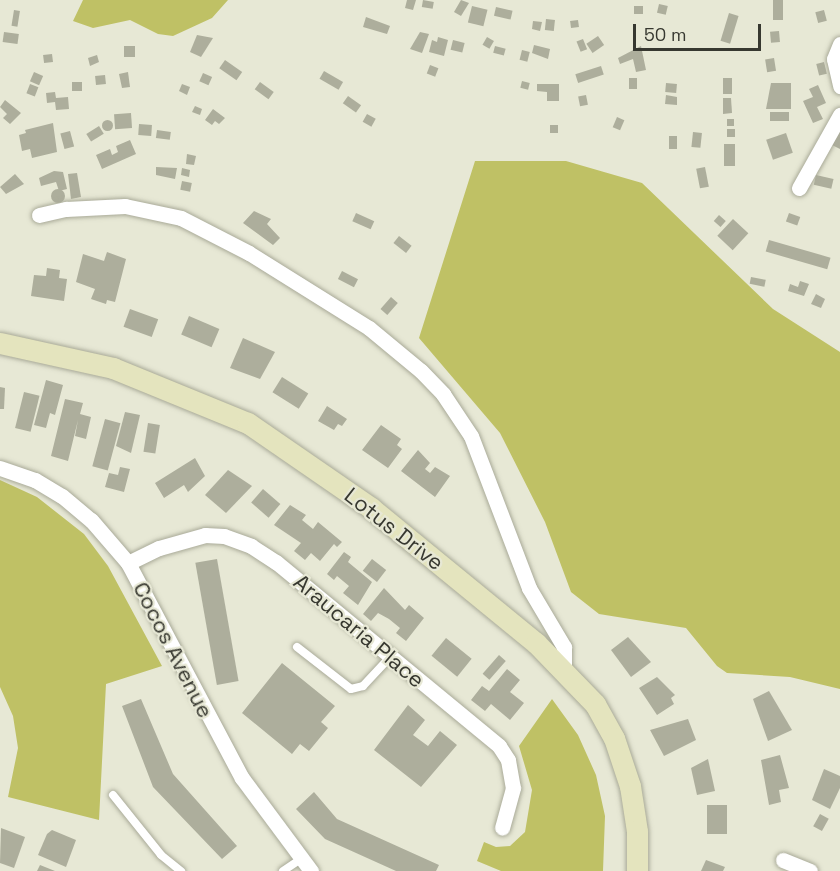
<!DOCTYPE html>
<style>
body{margin:0}
#map{position:relative;width:840px;height:871px;overflow:hidden;background:#e7e8d5;font-family:"Space Grotesk",sans-serif}
div>[style]{position:absolute}
.green>*{inset:0;background:#bfc165}
.building>*{inset:0;background:#adae9c;transform-origin:0 0}
.round{border-radius:50%}
.roads{filter:drop-shadow(0 0 2px #a9aa98) drop-shadow(0 0 2px #a9aa98)}
.lane>*{height:8px;margin:-4px;padding:0 4px;transform-origin:4px;border-radius:4px;background:#fff}
.street>*{height:15px;margin:-7.5px;padding:0 7.5px;transform-origin:7.5px;border-radius:7.5px;background:#fff}
.secondary>*{height:21px;margin:-10.5px;padding:0 10.5px;transform-origin:10.5px;border-radius:10.5px;background:#e4e4be}
span{translate:-50% -50%;white-space:nowrap;text-align:center;line-height:1.15;-webkit-text-stroke:4.5px #e7e8d5;paint-order:stroke}
.street-label{font-size:22px;color:#373830}
.scale{position:absolute;left:633px;top:24px;width:128px;height:27px;box-sizing:border-box;border:3px solid #373830;border-top:0;padding-left:8px;font-size:18px;line-height:21px;white-space:nowrap;color:#373830;-webkit-text-stroke:4px #e7e8d5;paint-order:stroke}
</style>
<div id="map">
<div class="green">
<i style="clip-path:polygon(83px 0,228px 0,212px 18px,173px 36px,158px 34px,130px 20px,93px 28px,73px 21px)"></i>
<i style="clip-path:polygon(475px 161px,566px 161px,642px 183px,773px 309px,840px 352px,840px 689px,790px 677px,727px 673px,717px 666px,686px 628px,599px 614px,571px 592px,545px 522px,500px 433px,419px 338px)"></i>
<i style="clip-path:polygon(0 480px,37px 497px,84px 534px,108px 566px,162px 666px,106px 684px,99px 820px,8px 797px,18px 748px,13px 716px,0 687px)"></i>
<i style="clip-path:polygon(552px 699px,578px 735px,596px 775px,605px 816px,603px 871px,501px 871px,477px 861px,484px 842px,496px 847px,510px 846px,525px 832px,532px 790px,519px 746px)"></i>
</div>
<div class="building">
<i style="clip-path:polygon(407px 0,416px 0,413px 10px,405px 8px)"></i>
<i style="left:423px;top:0;width:11px;height:7px;rotate:10deg"></i>
<i style="clip-path:polygon(461px 0,469px 3px,461px 16px,454px 12px)"></i>
<i style="left:773px;top:0;width:10px;height:20px"></i>
<i style="left:659px;top:4px;width:9px;height:9px;rotate:13deg"></i>
<i style="left:472px;top:6px;width:16px;height:17px;rotate:14deg"></i>
<i style="left:634px;top:6px;width:9px;height:8px"></i>
<i style="left:496px;top:7px;width:17px;height:9px;rotate:13deg"></i>
<i style="left:14px;top:10px;width:6px;height:16px;rotate:9deg"></i>
<i style="left:824px;top:10px;width:11px;height:9px;rotate:75deg"></i>
<i style="left:729px;top:13px;width:10px;height:29px;rotate:17deg"></i>
<i style="clip-path:polygon(366px 17px,390px 26px,387px 34px,363px 27px)"></i>
<i style="left:546px;top:19px;width:9px;height:11px;rotate:6deg"></i>
<i style="left:578px;top:20px;width:7px;height:8px;rotate:82deg"></i>
<i style="clip-path:polygon(533px 21px,542px 22px,540px 31px,532px 29px)"></i>
<i style="left:779px;top:31px;width:11px;height:9px;rotate:85deg"></i>
<i style="left:4px;top:32px;width:15px;height:10px;rotate:8deg"></i>
<i style="clip-path:polygon(420px 32px,429px 34px,422px 53px,410px 49px)"></i>
<i style="clip-path:polygon(197px 35px,213px 38px,201px 57px,190px 52px)"></i>
<i style="left:598px;top:36px;width:11px;height:14px;rotate:56deg"></i>
<i style="clip-path:polygon(438px 37px,448px 40px,444px 56px,429px 52px,432px 40px,437px 42px)"></i>
<i style="left:487px;top:37px;width:8px;height:9px;rotate:30deg"></i>
<i style="left:583px;top:39px;width:11px;height:7px;rotate:68deg"></i>
<i style="left:453px;top:40px;width:12px;height:10px;rotate:14deg"></i>
<i style="clip-path:polygon(534px 45px,550px 49px,548px 59px,532px 53px)"></i>
<i style="left:135px;top:46px;width:11px;height:11px;rotate:90deg"></i>
<i style="left:495px;top:46px;width:11px;height:7px;rotate:15deg"></i>
<i style="clip-path:polygon(641px 46px,646px 70px,636px 72px,633px 59px,620px 64px,618px 58px)"></i>
<i style="left:522px;top:50px;width:8px;height:10px;rotate:14deg"></i>
<i style="left:52px;top:54px;width:8px;height:9px;rotate:83deg"></i>
<i style="clip-path:polygon(97px 55px,99px 62px,90px 66px,88px 58px)"></i>
<i style="left:774px;top:58px;width:13px;height:9px;rotate:81deg"></i>
<i style="left:225px;top:60px;width:21px;height:10px;rotate:35deg"></i>
<i style="left:824px;top:62px;width:12px;height:8px;rotate:76deg"></i>
<i style="left:430px;top:65px;width:9px;height:9px;rotate:21deg"></i>
<i style="left:601px;top:66px;width:9px;height:27px;rotate:72deg"></i>
<i style="left:324px;top:71px;width:22px;height:9px;rotate:30deg"></i>
<i style="left:34px;top:72px;width:10px;height:10px;rotate:24deg"></i>
<i style="clip-path:polygon(128px 72px,130px 87px,122px 88px,119px 74px)"></i>
<i style="left:203px;top:73px;width:10px;height:9px;rotate:24deg"></i>
<i style="left:105px;top:75px;width:9px;height:10px;rotate:84deg"></i>
<i style="left:629px;top:78px;width:8px;height:11px"></i>
<i style="left:723px;top:78px;width:9px;height:16px"></i>
<i style="left:522px;top:81px;width:8px;height:7px;rotate:14deg"></i>
<i style="left:72px;top:82px;width:10px;height:9px"></i>
<i style="left:260px;top:82px;width:17px;height:9px;rotate:36deg"></i>
<i style="left:666px;top:83px;width:11px;height:9px;rotate:5deg"></i>
<i style="clip-path:polygon(771px 83px,791px 83px,791px 109px,766px 109px)"></i>
<i style="left:30px;top:84px;width:9px;height:10px;rotate:21deg"></i>
<i style="clip-path:polygon(182px 84px,190px 87px,187px 95px,179px 91px)"></i>
<i style="clip-path:polygon(537px 84px,559px 84px,559px 101px,547px 101px,547px 92px,537px 91px)"></i>
<i style="clip-path:polygon(818px 85px,826px 103px,817px 107px,823px 119px,813px 123px,803px 101px,813px 97px,809px 89px)"></i>
<i style="clip-path:polygon(55px 92px,56px 98px,68px 97px,69px 109px,56px 110px,55px 102px,47px 103px,46px 93px)"></i>
<i style="left:586px;top:95px;width:10px;height:8px;rotate:79deg"></i>
<i style="clip-path:polygon(666px 95px,677px 97px,677px 105px,665px 104px)"></i>
<i style="left:348px;top:96px;width:16px;height:9px;rotate:35deg"></i>
<i style="clip-path:polygon(723px 98px,731px 98px,732px 113px,723px 114px)"></i>
<i style="clip-path:polygon(5px 100px,21px 113px,10px 124px,3px 118px,7px 114px,0 107px)"></i>
<i style="clip-path:polygon(195px 106px,202px 109px,200px 115px,192px 112px)"></i>
<i style="clip-path:polygon(213px 109px,225px 118px,219px 124px,215px 121px,212px 125px,205px 120px)"></i>
<i style="left:789px;top:112px;width:9px;height:19px;rotate:90deg"></i>
<i style="left:131px;top:113px;width:15px;height:17px;rotate:86deg"></i>
<i style="left:367px;top:114px;width:10px;height:9px;rotate:29deg"></i>
<i style="left:617px;top:117px;width:8px;height:11px;rotate:23deg"></i>
<i style="left:727px;top:119px;width:7px;height:7px"></i>
<i class="round" style="left:101.5px;top:119.5px;width:11px;height:11px"></i>
<i style="clip-path:polygon(53px 123px,57px 152px,32px 158px,30px 149px,22px 151px,19px 135px,26px 133px,25px 130px)"></i>
<i style="left:139px;top:124px;width:13px;height:11px;rotate:4deg"></i>
<i style="left:550px;top:125px;width:8px;height:8px"></i>
<i style="left:99px;top:126px;width:9px;height:15px;rotate:58deg"></i>
<i style="clip-path:polygon(840px 126px,840px 149px,832px 145px)"></i>
<i style="left:727px;top:129px;width:8px;height:8px"></i>
<i style="left:157px;top:130px;width:14px;height:8px;rotate:8deg"></i>
<i style="left:70px;top:131px;width:16px;height:10px;rotate:75deg"></i>
<i style="left:693px;top:132px;width:9px;height:15px;rotate:6deg"></i>
<i style="left:786px;top:133px;width:21px;height:21px;rotate:71deg"></i>
<i style="left:669px;top:136px;width:8px;height:13px"></i>
<i style="clip-path:polygon(130px 140px,136px 154px,102px 169px,96px 155px,110px 149px,112px 155px,118px 152px,116px 146px)"></i>
<i style="left:724px;top:144px;width:11px;height:22px"></i>
<i style="clip-path:polygon(187px 154px,196px 156px,194px 165px,186px 164px)"></i>
<i style="clip-path:polygon(156px 167px,177px 168px,175px 179px,156px 175px)"></i>
<i style="left:705px;top:167px;width:20px;height:9px;rotate:79deg"></i>
<i style="clip-path:polygon(182px 168px,190px 170px,189px 177px,181px 175px)"></i>
<i style="clip-path:polygon(54px 171px,63px 172px,67px 189px,59px 191px,56px 182px,41px 186px,39px 178px)"></i>
<i style="clip-path:polygon(77px 173px,81px 197px,71px 199px,68px 174px)"></i>
<i style="clip-path:polygon(15px 174px,24px 184px,6px 194px,0 187px)"></i>
<i style="left:816px;top:175px;width:18px;height:10px;rotate:13deg"></i>
<i style="left:182px;top:181px;width:10px;height:9px;rotate:11deg"></i>
<i class="round" style="left:51px;top:189px;width:14px;height:14px"></i>
<i style="clip-path:polygon(254px 211px,271px 219px,267px 224px,280px 238px,273px 245px,243px 223px)"></i>
<i style="left:356px;top:213px;width:20px;height:9px;rotate:24deg"></i>
<i style="left:789px;top:213px;width:12px;height:9px;rotate:20deg"></i>
<i style="left:719px;top:215px;width:9px;height:8px;rotate:41deg"></i>
<i style="left:733px;top:219px;width:21px;height:23px;rotate:43deg"></i>
<i style="left:399px;top:236px;width:16px;height:9px;rotate:38deg"></i>
<i style="left:769px;top:240px;width:64px;height:12px;rotate:16deg"></i>
<i style="clip-path:polygon(107px 252px,126px 259px,115px 302px,107px 300px,106px 304px,91px 299px,95px 289px,76px 282px,83px 254px,104px 261px)"></i>
<i style="clip-path:polygon(47px 268px,60px 270px,59px 278px,67px 279px,64px 301px,31px 296px,34px 275px,46px 276px)"></i>
<i style="left:342px;top:271px;width:18px;height:9px;rotate:27deg"></i>
<i style="left:751px;top:277px;width:15px;height:7px;rotate:11deg"></i>
<i style="clip-path:polygon(800px 281px,809px 284px,804px 296px,788px 291px,790px 284px,798px 287px)"></i>
<i style="clip-path:polygon(816px 294px,825px 299px,821px 308px,811px 304px)"></i>
<i style="left:391px;top:297px;width:9px;height:16px;rotate:41deg"></i>
<i style="left:130px;top:309px;width:30px;height:19px;rotate:20deg"></i>
<i style="left:189px;top:316px;width:33px;height:20px;rotate:23deg"></i>
<i style="clip-path:polygon(243px 338px,275px 352px,260px 379px,230px 368px)"></i>
<i style="left:282px;top:377px;width:31px;height:18px;rotate:32deg"></i>
<i style="clip-path:polygon(46px 380px,63px 385px,55px 415px,50px 413px,46px 428px,34px 425px)"></i>
<i style="clip-path:polygon(0 387px,5px 388px,4px 409px,0 409px)"></i>
<i style="left:24px;top:392px;width:16px;height:37px;rotate:14deg"></i>
<i style="clip-path:polygon(65px 399px,83px 403px,80px 414px,91px 417px,86px 439px,75px 436px,78px 420px,68px 461px,51px 456px)"></i>
<i style="clip-path:polygon(327px 406px,347px 419px,342px 426px,338px 424px,334px 430px,318px 421px)"></i>
<i style="clip-path:polygon(125px 412px,140px 415px,131px 453px,116px 446px)"></i>
<i style="left:105px;top:419px;width:16px;height:49px;rotate:15deg"></i>
<i style="left:148px;top:423px;width:12px;height:29px;rotate:9deg"></i>
<i style="clip-path:polygon(381px 425px,401px 439px,397px 445px,402px 449px,388px 468px,362px 450px)"></i>
<i style="clip-path:polygon(418px 450px,430px 463px,425px 469px,430px 473px,435px 467px,450px 476px,435px 497px,401px 471px)"></i>
<i style="clip-path:polygon(195px 458px,205px 476px,188px 492px,184px 485px,164px 498px,155px 483px)"></i>
<i style="clip-path:polygon(120px 467px,130px 469px,124px 492px,105px 487px,109px 473px,118px 475px)"></i>
<i style="clip-path:polygon(228px 470px,252px 486px,226px 513px,205px 495px)"></i>
<i style="left:263px;top:489px;width:23px;height:18px;rotate:41deg"></i>
<i style="clip-path:polygon(290px 505px,306px 515px,302px 520px,313px 529px,318px 522px,342px 542px,337px 547px,334px 544px,320px 561px,311px 553px,305px 560px,294px 551px,301px 543px,274px 525px)"></i>
<i style="clip-path:polygon(344px 552px,351px 557px,348px 562px,372px 582px,358px 605px,343px 593px,349px 586px,337px 576px,334px 580px,327px 574px)"></i>
<i style="left:217px;top:559px;width:124px;height:22px;rotate:80deg"></i>
<i style="left:372px;top:559px;width:18px;height:15px;rotate:38deg"></i>
<i style="clip-path:polygon(384px 588px,405px 610px,409px 605px,424px 618px,406px 641px,396px 633px,400px 628px,389px 619px,378px 613px,371px 621px,363px 614px)"></i>
<i style="clip-path:polygon(628px 637px,651px 662px,631px 677px,611px 650px)"></i>
<i style="left:446px;top:638px;width:33px;height:23px;rotate:39deg"></i>
<i style="left:499px;top:655px;width:9px;height:25px;rotate:41deg"></i>
<i style="clip-path:polygon(282px 663px,335px 706px,321px 722px,328px 728px,309px 751px,300px 744px,292px 754px,242px 713px)"></i>
<i style="clip-path:polygon(507px 669px,520px 680px,510px 692px,524px 703px,510px 720px,491px 704px,485px 711px,471px 700px,482px 686px,489px 691px)"></i>
<i style="clip-path:polygon(657px 677px,675px 695px,671px 698px,674px 704px,657px 715px,639px 688px)"></i>
<i style="clip-path:polygon(769px 691px,792px 730px,768px 741px,753px 699px)"></i>
<i style="clip-path:polygon(141px 699px,173px 774px,237px 846px,222px 859px,153px 787px,122px 706px)"></i>
<i style="clip-path:polygon(408px 705px,425px 720px,413px 735px,428px 746px,440px 731px,457px 745px,421px 787px,374px 750px)"></i>
<i style="clip-path:polygon(688px 719px,696px 740px,664px 756px,650px 730px)"></i>
<i style="clip-path:polygon(780px 755px,789px 788px,779px 790px,781px 802px,769px 805px,761px 760px)"></i>
<i style="clip-path:polygon(708px 759px,715px 791px,697px 795px,691px 768px)"></i>
<i style="clip-path:polygon(824px 769px,840px 776px,840px 788px,830px 809px,812px 800px)"></i>
<i style="clip-path:polygon(314px 792px,337px 819px,439px 865px,436px 871px,396px 871px,325px 839px,296px 809px)"></i>
<i style="left:707px;top:805px;width:20px;height:29px"></i>
<i style="left:820px;top:814px;width:10px;height:14px;rotate:29deg"></i>
<i style="clip-path:polygon(1px 828px,25px 837px,14px 868px,0 863px)"></i>
<i style="clip-path:polygon(52px 830px,76px 840px,66px 867px,38px 855px,47px 834px)"></i>
<i style="clip-path:polygon(706px 860px,725px 867px,723px 871px,701px 871px)"></i>
<i style="clip-path:polygon(40px 865px,55px 871px,37px 871px)"></i>
</div>
<div class="roads">
<div class="lane">
<i style="left:297px;top:647px;width:68px;rotate:37.9deg"></i>
<i style="left:351px;top:689px;width:12px;rotate:-14deg"></i>
<i style="left:363px;top:686px;width:38px;rotate:-47deg"></i>
<i style="left:113px;top:795px;width:77px;rotate:51.3deg"></i>
<i style="left:161px;top:855px;width:26px;rotate:39deg"></i>
<i style="left:283px;top:871px;width:22px;rotate:-34deg"></i>
</div>
<div class="street">
<i style="left:840px;top:44px;width:16px;rotate:112deg"></i>
<i style="left:834px;top:59px;width:28px;rotate:77deg"></i>
<i style="left:799px;top:188px;width:84px;rotate:-60.7deg"></i>
<i style="left:39px;top:215px;width:28px;rotate:-13deg"></i>
<i style="left:66px;top:209px;width:59px;rotate:-2.9deg"></i>
<i style="left:125px;top:206px;width:57px;rotate:12.1deg"></i>
<i style="left:181px;top:218px;width:76px;rotate:27.2deg"></i>
<i style="left:249px;top:253px;width:142px;rotate:32deg"></i>
<i style="left:369px;top:328px;width:67px;rotate:39.6deg"></i>
<i style="left:421px;top:371px;width:32px;rotate:46deg"></i>
<i style="left:443px;top:394px;width:50px;rotate:56.3deg"></i>
<i style="left:471px;top:436px;width:163px;rotate:69.1deg"></i>
<i style="left:529px;top:588px;width:69px;rotate:59.3deg"></i>
<i style="left:564px;top:647px;width:22px;rotate:90deg"></i>
<i style="left:0;top:468px;width:37px;rotate:19deg"></i>
<i style="left:35px;top:480px;width:31px;rotate:31deg"></i>
<i style="left:62px;top:496px;width:38px;rotate:40deg"></i>
<i style="left:91px;top:520px;width:57px;rotate:49.3deg"></i>
<i style="left:128px;top:563px;width:243px;rotate:62.1deg"></i>
<i style="left:242px;top:778px;width:116px;rotate:53.4deg"></i>
<i style="left:128px;top:563px;width:34px;rotate:-26deg"></i>
<i style="left:159px;top:548px;width:48px;rotate:-15.8deg"></i>
<i style="left:205px;top:535px;width:19px;rotate:3deg"></i>
<i style="left:224px;top:536px;width:29px;rotate:20deg"></i>
<i style="left:251px;top:546px;width:30px;rotate:33deg"></i>
<i style="left:276px;top:562px;width:289px;rotate:39.5deg"></i>
<i style="left:499px;top:746px;width:17px;rotate:57deg"></i>
<i style="left:508px;top:760px;width:28px;rotate:80deg"></i>
<i style="left:513px;top:788px;width:41px;rotate:105.4deg"></i>
<i style="left:783px;top:860px;width:29px;rotate:22deg"></i>
</div>
<div class="secondary">
<i style="left:0;top:343px;width:116px;rotate:12.5deg"></i>
<i style="left:113px;top:368px;width:146px;rotate:22.2deg"></i>
<i style="left:248px;top:423px;width:150px;rotate:34.6deg"></i>
<i style="left:371px;top:508px;width:213px;rotate:39.3deg"></i>
<i style="left:536px;top:643px;width:85px;rotate:46deg"></i>
<i style="left:595px;top:704px;width:39px;rotate:61deg"></i>
<i style="left:614px;top:738px;width:51px;rotate:71.6deg"></i>
<i style="left:630px;top:786px;width:46px;rotate:81.2deg"></i>
<i style="left:637px;top:831px;width:40px;rotate:90deg"></i>
</div>
</div>
<div class="street-label">
<span style="left:394px;top:529px;rotate:38deg">Lotus Drive</span>
<span style="left:359px;top:631px;rotate:40deg">Araucaria Place</span>
<span style="left:173px;top:650px;rotate:63deg">Cocos Avenue</span>
</div>
<div class="scale">50 m</div>
</div>
